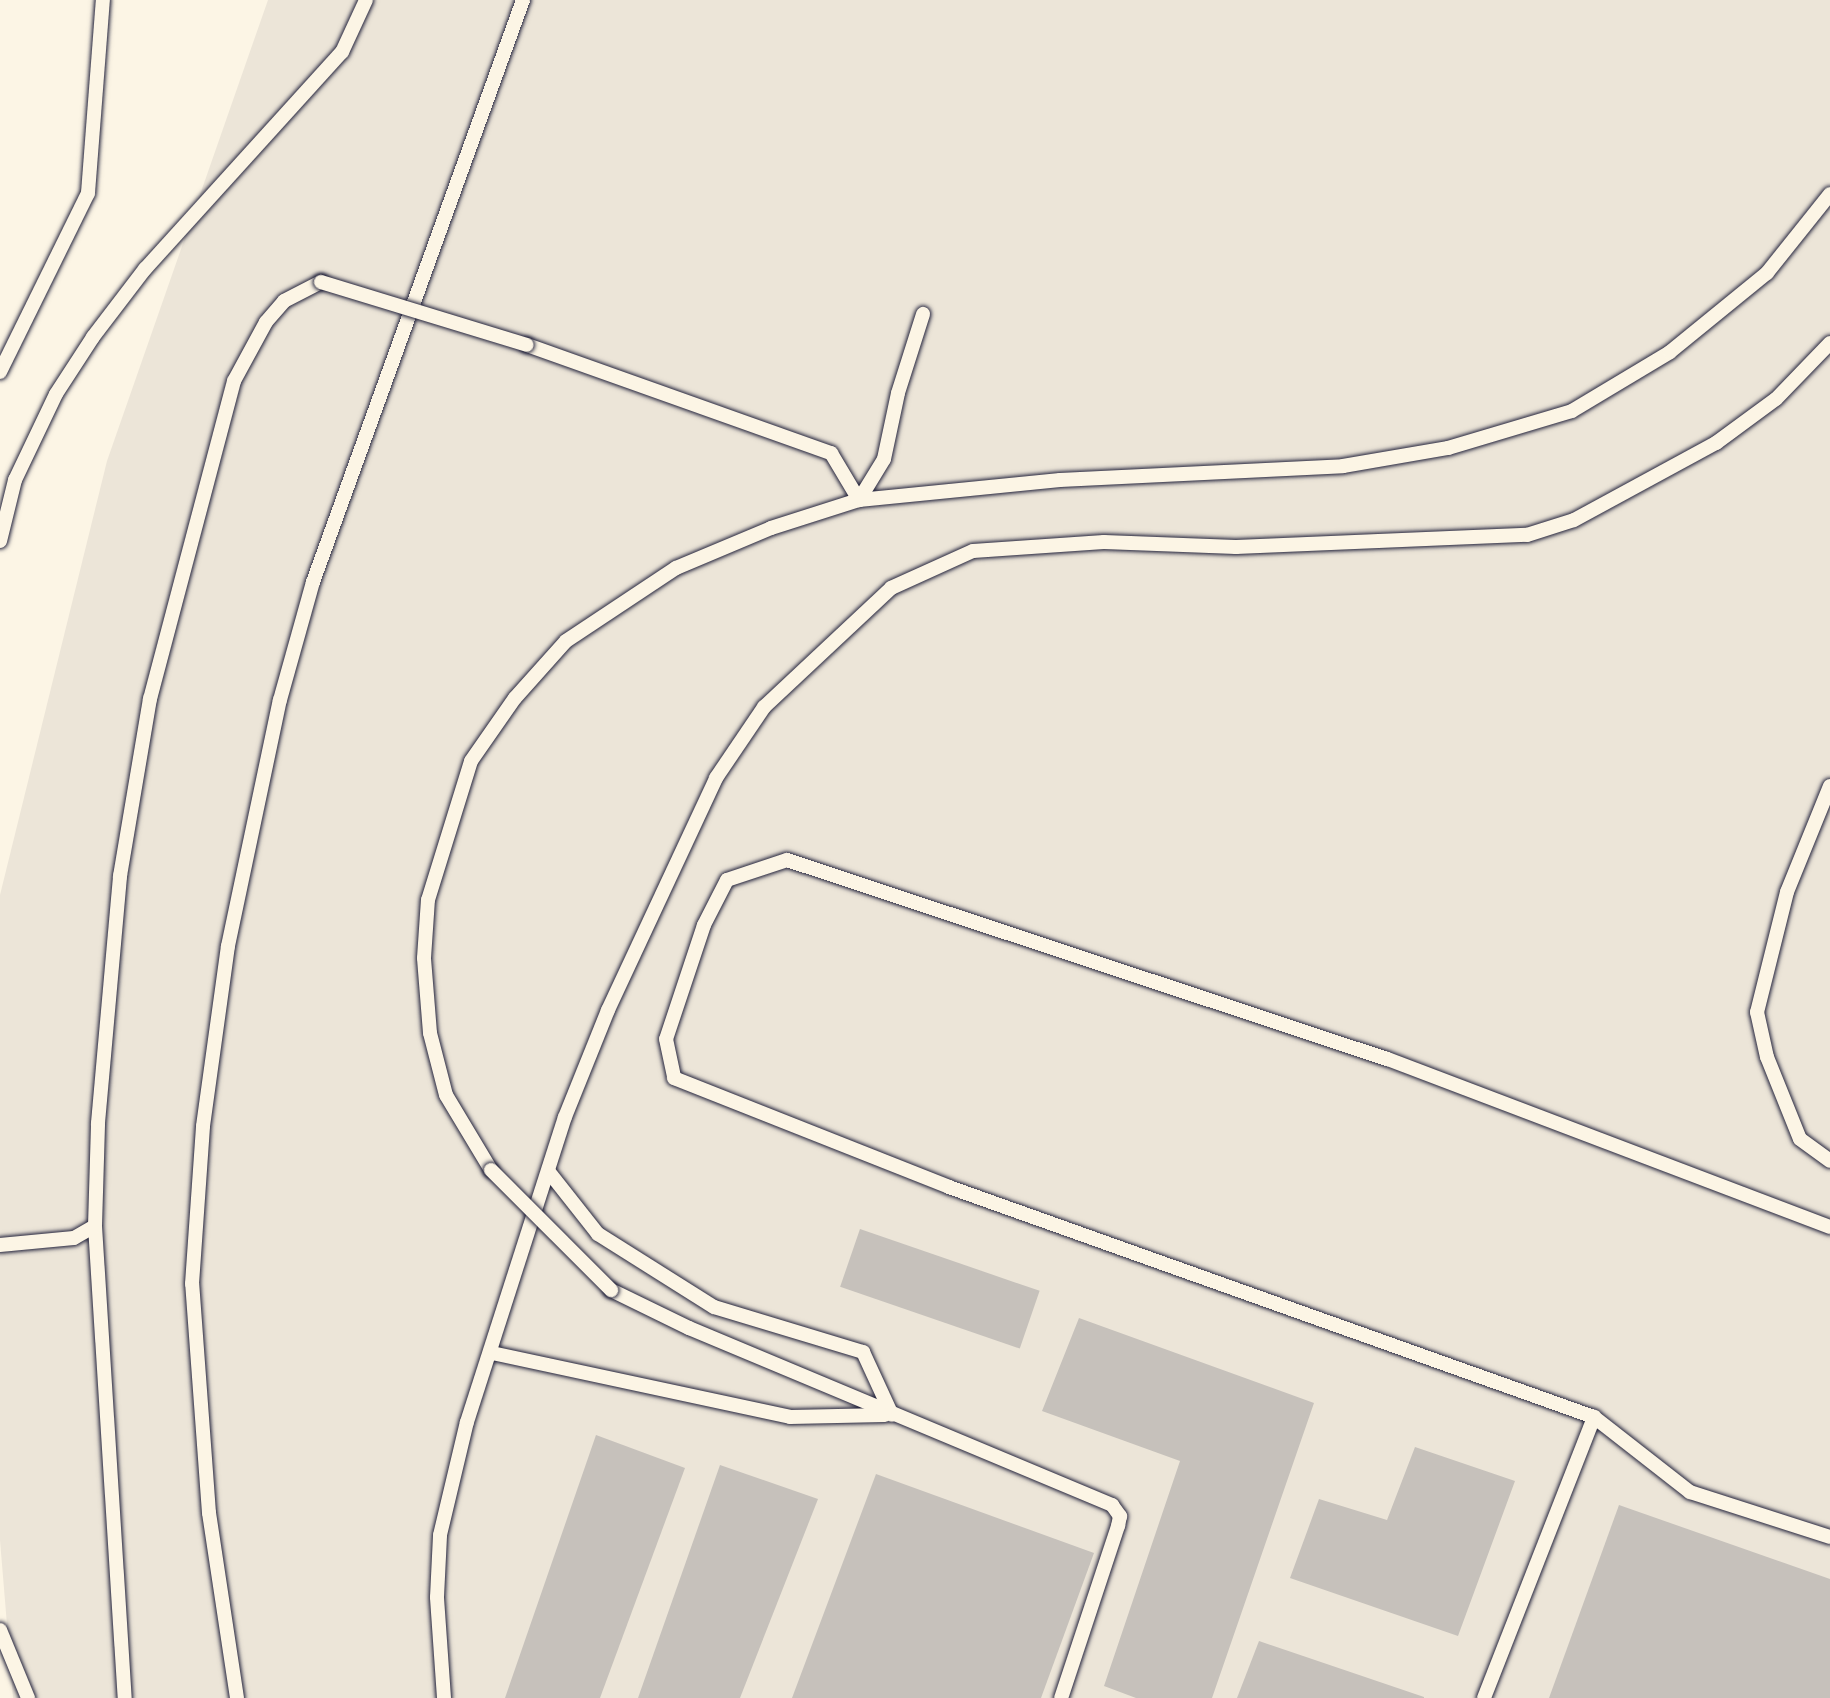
<!DOCTYPE html>
<style>
body{margin:0}
#map{position:relative;width:1830px;height:1698px;overflow:hidden;background:#fcf5e5;font-family:"Architects Daughter",sans-serif}
div>[style]{position:absolute}
.built>*{inset:0;background:#ece5d8}
.building>*{inset:0;background:#c6c1bb;transform-origin:0 0}
.roads{filter:drop-shadow(0 0 2px #22223b) drop-shadow(0 0 2px #22223b)}
.service>*{height:14px;margin:-7px;padding:0 7px;transform-origin:7px;border-radius:7px;background:#fcf5e5}
.bridges{filter:drop-shadow(0 0 2px #22223b) drop-shadow(0 0 2px #22223b)}
.service-bridge>*{height:14px;margin:-7px;padding:0 7px;transform-origin:7px;border-radius:7px;background:#fcf5e5}
span{translate:-50% -50%;white-space:nowrap;text-align:center;line-height:1.15;-webkit-text-stroke:9px #fcf5e5;paint-order:stroke}
</style>
<div id="map">
<div class="built">
<i style="clip-path:polygon(268px 0,1830px 0,1830px 1698px,13px 1698px,0 1540px,0 895px,107px 461px)"></i>
</div>
<div class="building">
<i style="left:860px;top:1229px;width:190px;height:61px;rotate:19deg"></i>
<i style="clip-path:polygon(1079px 1318px,1314px 1403px,1212px 1698px,1136px 1698px,1104px 1686px,1180px 1461px,1042px 1411px)"></i>
<i style="clip-path:polygon(596px 1435px,685px 1468px,600px 1698px,505px 1698px)"></i>
<i style="clip-path:polygon(1415px 1447px,1515px 1481px,1458px 1636px,1290px 1578px,1319px 1499px,1387px 1520px)"></i>
<i style="clip-path:polygon(720px 1465px,818px 1499px,740px 1698px,638px 1698px)"></i>
<i style="clip-path:polygon(876px 1474px,1094px 1553px,1041px 1698px,792px 1698px)"></i>
<i style="clip-path:polygon(1619px 1505px,1830px 1579px,1830px 1698px,1549px 1698px)"></i>
<i style="clip-path:polygon(1259px 1641px,1424px 1697px,1424px 1698px,1237px 1698px)"></i>
</div>
<div class="roads">
<div class="service">
<i style="left:527px;top:345px;width:323px;rotate:19.6deg"></i>
<i style="left:831px;top:453px;width:55px;rotate:59.2deg"></i>
<i style="left:0;top:372px;width:199px;rotate:-63.8deg"></i>
<i style="left:88px;top:193px;width:194px;rotate:-85.6deg"></i>
<i style="left:859px;top:500px;width:48px;rotate:-58.6deg"></i>
<i style="left:884px;top:459px;width:67px;rotate:-78deg"></i>
<i style="left:898px;top:393px;width:83px;rotate:-72.4deg"></i>
<i style="left:0;top:541px;width:63px;rotate:-76.2deg"></i>
<i style="left:15px;top:480px;width:95px;rotate:-64.5deg"></i>
<i style="left:56px;top:394px;width:68px;rotate:-57deg"></i>
<i style="left:93px;top:337px;width:86px;rotate:-52.6deg"></i>
<i style="left:145px;top:269px;width:293px;rotate:-47.8deg"></i>
<i style="left:342px;top:52px;width:57px;rotate:-65.2deg"></i>
<i style="left:1830px;top:786px;width:114px;rotate:112.1deg"></i>
<i style="left:1787px;top:892px;width:124px;rotate:104deg"></i>
<i style="left:1757px;top:1012px;width:46px;rotate:77.5deg"></i>
<i style="left:1767px;top:1057px;width:88px;rotate:68.1deg"></i>
<i style="left:1800px;top:1139px;width:37px;rotate:36deg"></i>
<i style="left:491px;top:1170px;width:87px;rotate:-121deg"></i>
<i style="left:446px;top:1095px;width:64px;rotate:-104.5deg"></i>
<i style="left:430px;top:1033px;width:75px;rotate:-94.6deg"></i>
<i style="left:424px;top:958px;width:58px;rotate:-86.1deg"></i>
<i style="left:428px;top:900px;width:145px;rotate:-72.8deg"></i>
<i style="left:471px;top:761px;width:77px;rotate:-55.1deg"></i>
<i style="left:515px;top:698px;width:76px;rotate:-48.2deg"></i>
<i style="left:566px;top:641px;width:132px;rotate:-33.6deg"></i>
<i style="left:676px;top:568px;width:103px;rotate:-22.8deg"></i>
<i style="left:771px;top:528px;width:92px;rotate:-17.7deg"></i>
<i style="left:859px;top:500px;width:202px;rotate:-5.7deg"></i>
<i style="left:1060px;top:480px;width:283px;rotate:-2.8deg"></i>
<i style="left:1343px;top:466px;width:107px;rotate:-9.7deg"></i>
<i style="left:1448px;top:448px;width:129px;rotate:-16.6deg"></i>
<i style="left:1572px;top:411px;width:114px;rotate:-31deg"></i>
<i style="left:1670px;top:352px;width:125px;rotate:-39.2deg"></i>
<i style="left:1767px;top:273px;width:101px;rotate:-51.4deg"></i>
<i style="left:549px;top:1172px;width:79px;rotate:51.7deg"></i>
<i style="left:598px;top:1234px;width:137px;rotate:32.2deg"></i>
<i style="left:714px;top:1307px;width:156px;rotate:16.8deg"></i>
<i style="left:863px;top:1352px;width:69px;rotate:65.3deg"></i>
<i style="left:95px;top:1226px;width:473px;rotate:86.4deg"></i>
<i style="left:1830px;top:1227px;width:474px;rotate:-159.2deg"></i>
<i style="left:1387px;top:1059px;width:632px;rotate:-161.65deg"></i>
<i style="left:787px;top:860px;width:63px;rotate:161.6deg"></i>
<i style="left:727px;top:880px;width:51px;rotate:117.1deg"></i>
<i style="left:704px;top:925px;width:120px;rotate:108.4deg"></i>
<i style="left:666px;top:1039px;width:40px;rotate:78deg"></i>
<i style="left:674px;top:1078px;width:296px;rotate:21.6deg"></i>
<i style="left:949px;top:1187px;width:685px;rotate:19.63deg"></i>
<i style="left:1594px;top:1417px;width:122px;rotate:38deg"></i>
<i style="left:1690px;top:1492px;width:147px;rotate:17.8deg"></i>
<i style="left:0;top:1245px;width:74px;rotate:-5.4deg"></i>
<i style="left:74px;top:1238px;width:24px;rotate:-30deg"></i>
<i style="left:95px;top:1226px;width:103px;rotate:-88.3deg"></i>
<i style="left:98px;top:1123px;width:248px;rotate:-84.9deg"></i>
<i style="left:120px;top:876px;width:180px;rotate:-80.4deg"></i>
<i style="left:150px;top:699px;width:329px;rotate:-75.2deg"></i>
<i style="left:234px;top:381px;width:67px;rotate:-61.5deg"></i>
<i style="left:266px;top:322px;width:28px;rotate:-49deg"></i>
<i style="left:284px;top:301px;width:42px;rotate:-27.2deg"></i>
<i style="left:611px;top:1290px;width:87px;rotate:26deg"></i>
<i style="left:689px;top:1328px;width:459px;rotate:22.7deg"></i>
<i style="left:1112px;top:1505px;width:14px;rotate:54deg"></i>
<i style="left:1120px;top:1516px;width:10px;rotate:101deg"></i>
<i style="left:1118px;top:1526px;width:181px;rotate:108.3deg"></i>
<i style="left:492px;top:1353px;width:305px;rotate:12.1deg"></i>
<i style="left:790px;top:1417px;width:95px;rotate:-1.2deg"></i>
<i style="left:0;top:1630px;width:74px;rotate:67.6deg"></i>
<i style="left:237px;top:1698px;width:187px;rotate:-98.6deg"></i>
<i style="left:209px;top:1513px;width:230px;rotate:-94.2deg"></i>
<i style="left:192px;top:1284px;width:158px;rotate:-86deg"></i>
<i style="left:203px;top:1126px;width:182px;rotate:-82.1deg"></i>
<i style="left:228px;top:946px;width:251px;rotate:-78.1deg"></i>
<i style="left:280px;top:700px;width:123px;rotate:-74.4deg"></i>
<i style="left:313px;top:582px;width:619px;rotate:-70.16deg"></i>
<i style="left:444px;top:1698px;width:101px;rotate:-94deg"></i>
<i style="left:437px;top:1597px;width:62px;rotate:-87.2deg"></i>
<i style="left:440px;top:1535px;width:116px;rotate:-76.6deg"></i>
<i style="left:467px;top:1422px;width:320px;rotate:-72.2deg"></i>
<i style="left:565px;top:1117px;width:115px;rotate:-68.1deg"></i>
<i style="left:608px;top:1010px;width:256px;rotate:-65deg"></i>
<i style="left:716px;top:778px;width:86px;rotate:-55.9deg"></i>
<i style="left:764px;top:707px;width:174px;rotate:-43.1deg"></i>
<i style="left:891px;top:588px;width:90px;rotate:-24.3deg"></i>
<i style="left:973px;top:551px;width:131px;rotate:-3.9deg"></i>
<i style="left:1104px;top:542px;width:132px;rotate:2.2deg"></i>
<i style="left:1236px;top:547px;width:291px;rotate:-2.4deg"></i>
<i style="left:1527px;top:535px;width:49px;rotate:-17.7deg"></i>
<i style="left:1574px;top:520px;width:162px;rotate:-28.5deg"></i>
<i style="left:1716px;top:443px;width:74px;rotate:-36.3deg"></i>
<i style="left:1776px;top:399px;width:78px;rotate:-46deg"></i>
<i style="left:1484px;top:1698px;width:302px;rotate:-68.6deg"></i>
</div>
</div>
<div class="bridges">
<div class="service-bridge">
<i style="left:321px;top:282px;width:215px;rotate:17deg"></i>
<i style="left:491px;top:1170px;width:170px;rotate:45deg"></i>
</div>
</div>
</div>
